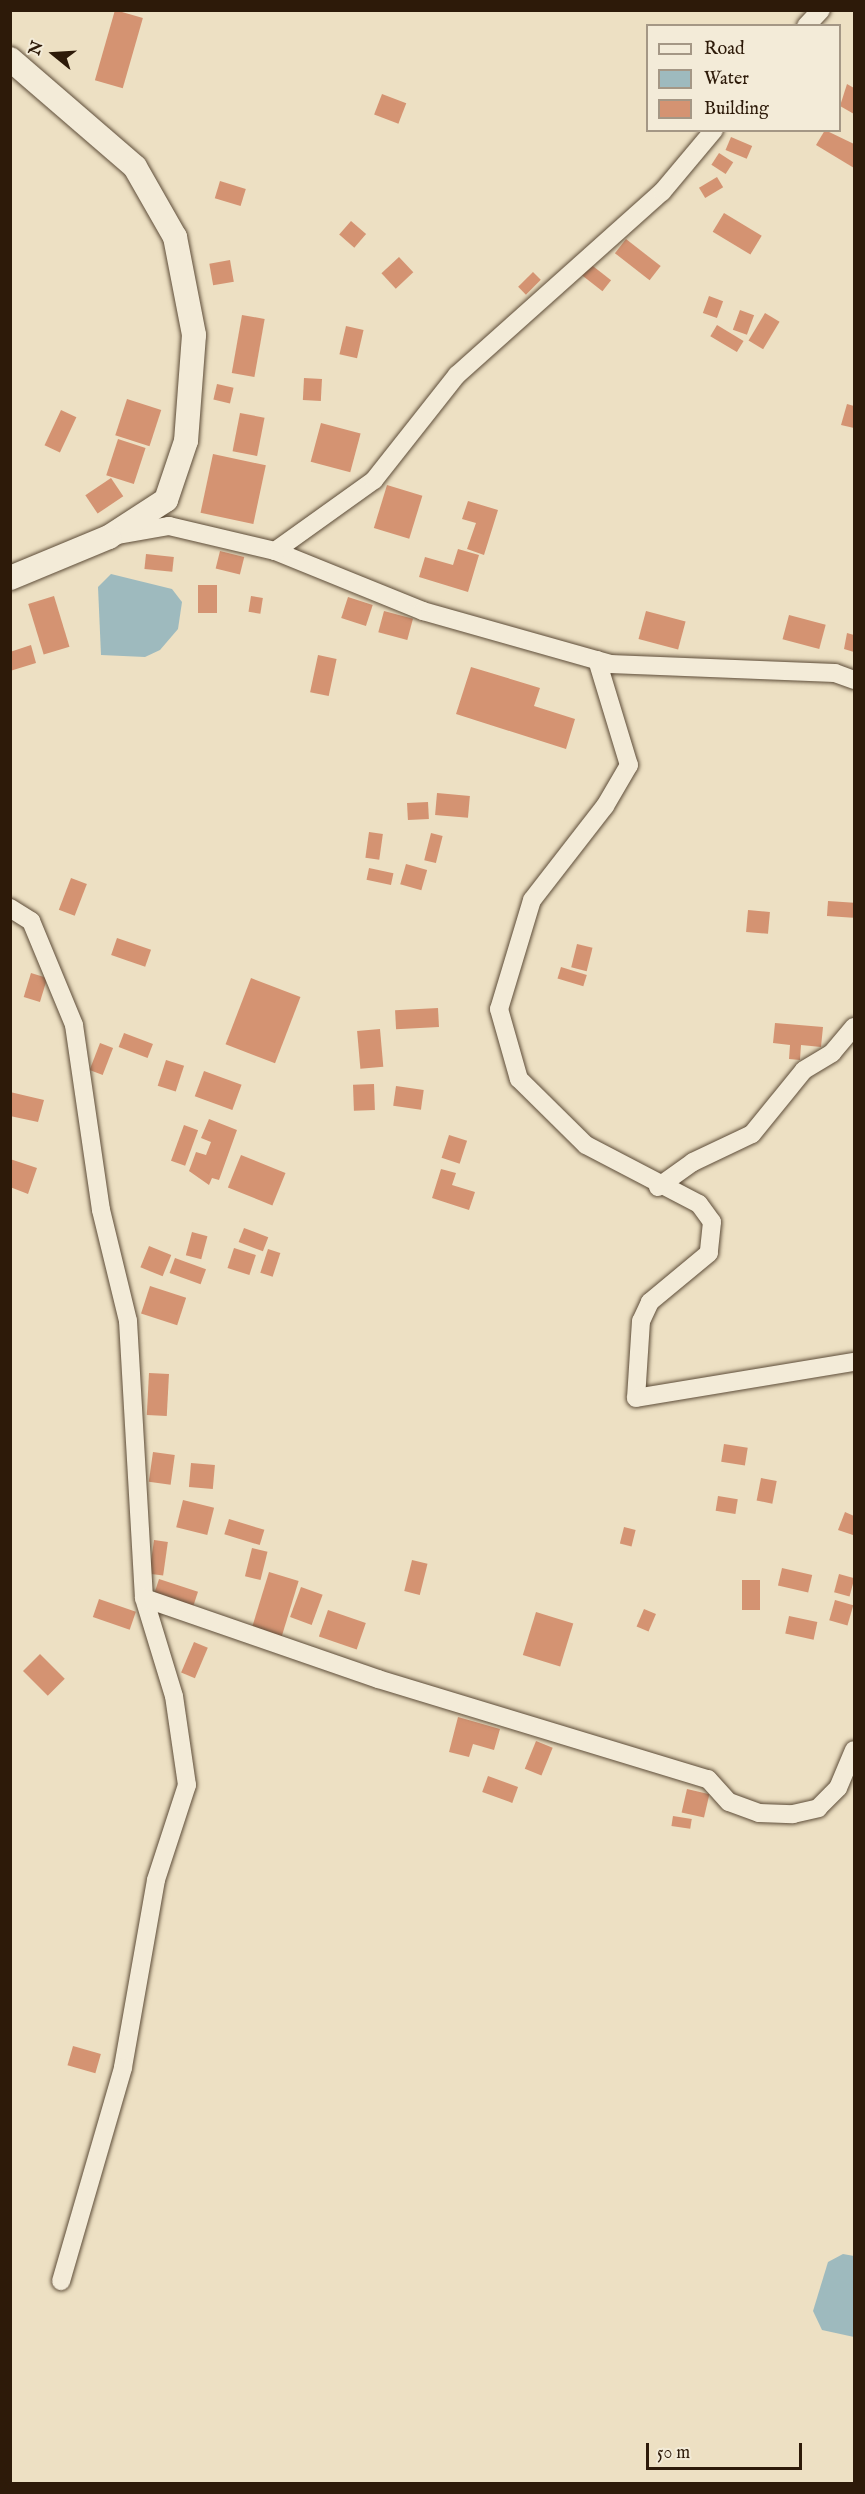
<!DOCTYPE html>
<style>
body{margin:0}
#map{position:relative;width:865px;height:2494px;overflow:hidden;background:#ede0c3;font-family:"IM FELL English",serif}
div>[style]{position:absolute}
.water>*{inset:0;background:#9ebabe}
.building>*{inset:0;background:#d49372;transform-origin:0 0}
.roads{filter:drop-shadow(0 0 2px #5d4c38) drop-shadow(0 0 2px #5d4c38)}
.street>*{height:18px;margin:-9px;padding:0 9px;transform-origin:9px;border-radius:9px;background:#f3ebd8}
.secondary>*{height:24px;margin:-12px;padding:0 12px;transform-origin:12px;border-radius:12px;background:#f3ebd8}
span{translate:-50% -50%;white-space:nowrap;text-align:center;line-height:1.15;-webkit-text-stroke:6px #f3ebd8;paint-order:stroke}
.frame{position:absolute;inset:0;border:12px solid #2d1a09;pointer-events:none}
.legend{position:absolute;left:646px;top:24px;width:195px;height:108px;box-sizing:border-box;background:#f3ebd8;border:2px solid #a49785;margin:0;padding:8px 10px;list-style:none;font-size:18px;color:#2d1a09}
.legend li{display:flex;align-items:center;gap:12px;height:30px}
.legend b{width:30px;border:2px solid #a49785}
.north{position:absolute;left:24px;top:24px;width:60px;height:60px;-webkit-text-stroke:4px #f3ebd8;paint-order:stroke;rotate:288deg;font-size:16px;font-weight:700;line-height:24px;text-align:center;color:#2d1a09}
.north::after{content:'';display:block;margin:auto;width:21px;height:27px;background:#2d1a09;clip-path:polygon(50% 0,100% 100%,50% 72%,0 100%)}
.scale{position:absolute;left:646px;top:2443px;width:156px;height:27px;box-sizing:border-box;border:3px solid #2d1a09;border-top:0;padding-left:8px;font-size:18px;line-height:21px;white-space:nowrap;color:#2d1a09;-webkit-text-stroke:4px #f3ebd8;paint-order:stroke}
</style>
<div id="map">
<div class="water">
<i style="clip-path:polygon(111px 574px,172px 589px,182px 602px,178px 629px,160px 650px,145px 657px,101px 655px,98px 587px)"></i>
<i style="clip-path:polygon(843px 2254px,854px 2256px,854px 2337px,822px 2330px,813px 2311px,828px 2262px)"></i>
</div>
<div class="building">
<i style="left:115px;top:10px;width:29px;height:73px;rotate:16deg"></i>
<i style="clip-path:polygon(847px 84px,854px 88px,854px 114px,840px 106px)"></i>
<i style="left:382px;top:94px;width:26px;height:22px;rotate:21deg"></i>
<i style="clip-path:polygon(825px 130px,854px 144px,854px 168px,816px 145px)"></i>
<i style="left:731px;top:137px;width:23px;height:14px;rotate:23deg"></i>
<i style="left:719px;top:153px;width:17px;height:14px;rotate:33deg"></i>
<i style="left:717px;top:177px;width:12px;height:21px;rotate:59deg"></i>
<i style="left:220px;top:181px;width:27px;height:18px;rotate:17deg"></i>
<i style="left:724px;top:213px;width:44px;height:22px;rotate:31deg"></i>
<i style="left:351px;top:221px;width:20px;height:18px;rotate:41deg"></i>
<i style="left:626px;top:239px;width:44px;height:18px;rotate:38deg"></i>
<i style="left:399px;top:257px;width:21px;height:24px;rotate:47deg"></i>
<i style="left:230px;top:260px;width:22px;height:21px;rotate:80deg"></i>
<i style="left:589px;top:263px;width:28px;height:14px;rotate:38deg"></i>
<i style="left:533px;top:272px;width:11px;height:21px;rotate:45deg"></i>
<i style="left:709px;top:296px;width:15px;height:18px;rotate:20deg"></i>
<i style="left:740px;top:310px;width:15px;height:21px;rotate:20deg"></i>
<i style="left:765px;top:313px;width:17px;height:32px;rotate:31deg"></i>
<i style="left:242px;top:315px;width:23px;height:59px;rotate:10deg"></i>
<i style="left:717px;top:325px;width:31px;height:13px;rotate:31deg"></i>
<i style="left:346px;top:326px;width:18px;height:29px;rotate:13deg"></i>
<i style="left:304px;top:378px;width:18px;height:22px;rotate:3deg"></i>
<i style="left:217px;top:384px;width:17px;height:16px;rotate:13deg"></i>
<i style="left:127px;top:399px;width:36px;height:38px;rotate:18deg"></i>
<i style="clip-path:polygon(847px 404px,854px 406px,854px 428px,841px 425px)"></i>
<i style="left:61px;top:410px;width:17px;height:39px;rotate:25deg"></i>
<i style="left:240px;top:413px;width:25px;height:39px;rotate:11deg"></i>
<i style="left:321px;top:423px;width:41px;height:40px;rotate:15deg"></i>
<i style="left:118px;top:439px;width:29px;height:38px;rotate:18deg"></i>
<i style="left:213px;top:454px;width:54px;height:60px;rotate:12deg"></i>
<i style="left:111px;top:478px;width:22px;height:31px;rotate:56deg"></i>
<i style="left:387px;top:485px;width:37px;height:45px;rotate:17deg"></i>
<i style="clip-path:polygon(468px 501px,498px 510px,484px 555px,467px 549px,476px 523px,462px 519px)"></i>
<i style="clip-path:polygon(458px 549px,479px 555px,468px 592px,419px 577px,425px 557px,453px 565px)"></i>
<i style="left:220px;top:551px;width:25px;height:18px;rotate:14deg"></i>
<i style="left:146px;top:554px;width:28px;height:15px;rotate:6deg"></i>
<i style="left:198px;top:585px;width:19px;height:28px"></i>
<i style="left:54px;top:596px;width:53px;height:27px;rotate:73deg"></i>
<i style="left:251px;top:596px;width:12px;height:16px;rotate:9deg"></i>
<i style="left:348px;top:597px;width:26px;height:22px;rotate:18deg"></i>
<i style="left:384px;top:611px;width:30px;height:22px;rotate:15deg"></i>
<i style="left:646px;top:611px;width:41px;height:29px;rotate:15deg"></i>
<i style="left:789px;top:615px;width:38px;height:25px;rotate:15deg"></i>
<i style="clip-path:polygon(847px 633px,854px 635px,854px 652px,844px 649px)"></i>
<i style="clip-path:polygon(31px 645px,36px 663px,10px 671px,10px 652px)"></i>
<i style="left:318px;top:655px;width:19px;height:38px;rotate:12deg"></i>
<i style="clip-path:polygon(471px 667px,540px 688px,534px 706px,575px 719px,566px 749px,456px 714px)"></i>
<i style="left:437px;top:793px;width:33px;height:22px;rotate:5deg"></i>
<i style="left:428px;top:802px;width:17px;height:21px;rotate:87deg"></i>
<i style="left:369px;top:832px;width:14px;height:26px;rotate:8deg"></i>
<i style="left:431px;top:833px;width:12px;height:28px;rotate:14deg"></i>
<i style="left:406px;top:864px;width:22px;height:21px;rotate:16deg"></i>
<i style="left:369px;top:868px;width:25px;height:12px;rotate:12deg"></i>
<i style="left:71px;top:878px;width:17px;height:34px;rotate:21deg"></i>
<i style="left:828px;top:901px;width:26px;height:15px;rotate:4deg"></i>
<i style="left:748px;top:910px;width:22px;height:22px;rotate:5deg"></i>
<i style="left:117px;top:938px;width:36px;height:18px;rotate:19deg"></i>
<i style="left:577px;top:944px;width:16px;height:24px;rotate:14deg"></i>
<i style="left:561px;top:967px;width:27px;height:12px;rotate:17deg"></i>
<i style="left:31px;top:973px;width:17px;height:25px;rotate:17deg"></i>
<i style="left:251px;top:978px;width:53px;height:71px;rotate:21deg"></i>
<i style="left:438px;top:1008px;width:19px;height:43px;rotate:87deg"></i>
<i style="clip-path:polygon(775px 1023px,823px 1027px,821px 1047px,801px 1045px,800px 1060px,789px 1059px,790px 1045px,773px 1043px)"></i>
<i style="left:380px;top:1029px;width:38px;height:23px;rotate:85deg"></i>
<i style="left:124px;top:1033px;width:31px;height:15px;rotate:21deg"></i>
<i style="left:100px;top:1043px;width:14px;height:29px;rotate:21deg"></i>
<i style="left:166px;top:1060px;width:19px;height:27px;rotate:18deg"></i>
<i style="left:204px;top:1071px;width:40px;height:27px;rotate:20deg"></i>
<i style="left:374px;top:1084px;width:26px;height:21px;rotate:88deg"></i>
<i style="left:396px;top:1086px;width:28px;height:20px;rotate:8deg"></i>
<i style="clip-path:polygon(10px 1092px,44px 1100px,38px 1122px,10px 1116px)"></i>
<i style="clip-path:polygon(209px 1119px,237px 1130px,219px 1180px,212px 1178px,209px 1185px,189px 1171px,196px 1152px,206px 1155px,211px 1142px,201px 1138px)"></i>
<i style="left:184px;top:1125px;width:15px;height:38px;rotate:20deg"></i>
<i style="left:449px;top:1135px;width:19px;height:24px;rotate:18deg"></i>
<i style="left:241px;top:1155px;width:48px;height:35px;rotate:22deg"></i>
<i style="clip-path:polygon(10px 1159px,37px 1168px,28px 1194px,10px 1187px)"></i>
<i style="clip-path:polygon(441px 1169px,456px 1173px,452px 1185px,475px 1192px,469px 1210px,432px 1198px)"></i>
<i style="left:244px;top:1228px;width:26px;height:15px;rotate:21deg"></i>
<i style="left:192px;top:1232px;width:16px;height:24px;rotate:15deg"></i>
<i style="left:149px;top:1246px;width:24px;height:23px;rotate:22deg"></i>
<i style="left:234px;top:1248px;width:23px;height:21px;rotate:18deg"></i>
<i style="left:268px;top:1249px;width:13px;height:25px;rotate:18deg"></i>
<i style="left:175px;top:1258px;width:33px;height:16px;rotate:20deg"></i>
<i style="left:150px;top:1286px;width:38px;height:29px;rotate:18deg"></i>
<i style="left:149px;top:1373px;width:20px;height:42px;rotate:3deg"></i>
<i style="left:724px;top:1444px;width:24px;height:18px;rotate:9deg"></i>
<i style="left:153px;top:1452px;width:22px;height:30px;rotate:8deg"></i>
<i style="left:191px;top:1463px;width:24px;height:24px;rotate:5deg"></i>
<i style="left:761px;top:1478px;width:16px;height:23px;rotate:11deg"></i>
<i style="left:718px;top:1496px;width:20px;height:15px;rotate:9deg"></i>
<i style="left:183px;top:1500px;width:32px;height:28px;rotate:14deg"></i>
<i style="clip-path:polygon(845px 1512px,854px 1516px,853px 1535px,838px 1530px)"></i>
<i style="left:229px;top:1519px;width:37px;height:16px;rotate:17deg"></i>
<i style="left:624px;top:1527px;width:12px;height:17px;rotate:14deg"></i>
<i style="left:154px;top:1540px;width:14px;height:34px;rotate:8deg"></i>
<i style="left:252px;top:1548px;width:16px;height:29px;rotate:14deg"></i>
<i style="left:412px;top:1560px;width:16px;height:32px;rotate:14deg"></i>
<i style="left:782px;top:1568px;width:31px;height:18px;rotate:13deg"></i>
<i style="left:269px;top:1572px;width:31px;height:58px;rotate:17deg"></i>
<i style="left:839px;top:1574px;width:16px;height:19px;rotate:15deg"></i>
<i style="left:159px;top:1579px;width:41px;height:17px;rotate:18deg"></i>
<i style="left:742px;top:1580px;width:18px;height:30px"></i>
<i style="left:301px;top:1587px;width:23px;height:32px;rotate:20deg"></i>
<i style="left:99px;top:1599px;width:39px;height:19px;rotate:19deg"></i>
<i style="left:835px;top:1600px;width:19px;height:21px;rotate:16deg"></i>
<i style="left:644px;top:1609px;width:13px;height:19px;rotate:23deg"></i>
<i style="left:328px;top:1610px;width:40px;height:28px;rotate:19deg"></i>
<i style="left:536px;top:1612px;width:39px;height:45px;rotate:17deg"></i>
<i style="left:789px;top:1616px;width:29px;height:18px;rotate:12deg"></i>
<i style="left:194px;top:1642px;width:15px;height:33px;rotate:23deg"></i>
<i style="left:40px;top:1654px;width:35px;height:24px;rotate:45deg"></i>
<i style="clip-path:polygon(458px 1717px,500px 1729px,494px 1750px,473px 1744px,469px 1757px,449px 1752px)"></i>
<i style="left:536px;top:1741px;width:18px;height:30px;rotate:22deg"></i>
<i style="left:488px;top:1776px;width:32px;height:17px;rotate:20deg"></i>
<i style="left:687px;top:1789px;width:23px;height:24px;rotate:13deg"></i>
<i style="left:673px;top:1816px;width:19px;height:10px;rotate:9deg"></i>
<i style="left:73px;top:2046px;width:29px;height:20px;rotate:16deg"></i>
</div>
<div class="roads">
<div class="street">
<i style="left:806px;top:26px;width:22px;rotate:-47deg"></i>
<i style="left:118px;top:535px;width:52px;rotate:-10deg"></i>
<i style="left:169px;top:526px;width:109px;rotate:13.3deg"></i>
<i style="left:275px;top:551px;width:160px;rotate:22.1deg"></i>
<i style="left:423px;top:611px;width:194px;rotate:15.8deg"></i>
<i style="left:610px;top:664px;width:225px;rotate:2.3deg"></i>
<i style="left:835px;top:673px;width:20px;rotate:20deg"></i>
<i style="left:275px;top:551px;width:122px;rotate:-35.6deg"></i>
<i style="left:374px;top:480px;width:134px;rotate:-51.7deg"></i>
<i style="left:457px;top:375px;width:275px;rotate:-41.8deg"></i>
<i style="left:662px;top:192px;width:81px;rotate:-50deg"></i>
<i style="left:597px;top:660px;width:110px;rotate:73.1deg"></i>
<i style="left:629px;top:765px;width:48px;rotate:120.3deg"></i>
<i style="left:605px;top:806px;width:119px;rotate:127.8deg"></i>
<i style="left:532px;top:900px;width:114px;rotate:106.8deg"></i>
<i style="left:499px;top:1009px;width:73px;rotate:74.1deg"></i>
<i style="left:519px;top:1079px;width:94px;rotate:44.6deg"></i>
<i style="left:586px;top:1145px;width:127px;rotate:27.6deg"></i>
<i style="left:699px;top:1204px;width:22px;rotate:54deg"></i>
<i style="left:712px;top:1222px;width:31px;rotate:96deg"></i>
<i style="left:709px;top:1253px;width:77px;rotate:140.3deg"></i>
<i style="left:650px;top:1302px;width:21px;rotate:115deg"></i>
<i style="left:641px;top:1321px;width:77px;rotate:93.7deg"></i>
<i style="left:636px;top:1398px;width:221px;rotate:-9.4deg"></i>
<i style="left:10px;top:908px;width:25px;rotate:32deg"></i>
<i style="left:31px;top:921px;width:113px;rotate:67.5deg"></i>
<i style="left:74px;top:1025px;width:187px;rotate:81.7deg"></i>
<i style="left:101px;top:1210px;width:114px;rotate:76.3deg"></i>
<i style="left:128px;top:1321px;width:277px;rotate:86.7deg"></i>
<i style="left:144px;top:1598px;width:102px;rotate:73deg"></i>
<i style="left:174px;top:1696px;width:90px;rotate:81.7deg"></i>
<i style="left:187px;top:1785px;width:100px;rotate:108.1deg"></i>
<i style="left:156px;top:1880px;width:191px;rotate:100deg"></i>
<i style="left:123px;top:2068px;width:222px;rotate:106.2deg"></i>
<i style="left:658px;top:1187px;width:43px;rotate:-35.5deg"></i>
<i style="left:693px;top:1162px;width:65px;rotate:-25.4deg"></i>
<i style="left:752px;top:1134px;width:82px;rotate:-50.9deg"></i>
<i style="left:804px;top:1070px;width:33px;rotate:-31deg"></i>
<i style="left:832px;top:1053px;width:34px;rotate:-50deg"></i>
<i style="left:144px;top:1598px;width:248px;rotate:19.1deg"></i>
<i style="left:378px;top:1679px;width:345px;rotate:16.9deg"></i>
<i style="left:708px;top:1779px;width:31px;rotate:48deg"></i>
<i style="left:729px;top:1802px;width:32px;rotate:20deg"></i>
<i style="left:759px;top:1813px;width:34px;rotate:2deg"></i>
<i style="left:793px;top:1814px;width:26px;rotate:-13deg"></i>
<i style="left:818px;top:1808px;width:28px;rotate:-45deg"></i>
<i style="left:838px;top:1788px;width:41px;rotate:-67.2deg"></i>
</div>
<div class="secondary">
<i style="left:10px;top:59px;width:165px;rotate:40.8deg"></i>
<i style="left:135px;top:167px;width:81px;rotate:60.3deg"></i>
<i style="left:175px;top:237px;width:100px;rotate:79deg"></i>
<i style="left:194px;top:335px;width:106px;rotate:94.3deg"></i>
<i style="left:186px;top:441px;width:62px;rotate:108.7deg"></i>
<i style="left:166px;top:500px;width:68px;rotate:147deg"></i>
<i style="left:109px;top:537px;width:107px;rotate:157.5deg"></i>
</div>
</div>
<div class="frame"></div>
<ul class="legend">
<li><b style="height:8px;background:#f3ebd8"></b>Road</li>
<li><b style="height:16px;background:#9ebabe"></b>Water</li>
<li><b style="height:16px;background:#d49372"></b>Building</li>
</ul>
<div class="north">N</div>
<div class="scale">50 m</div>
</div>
